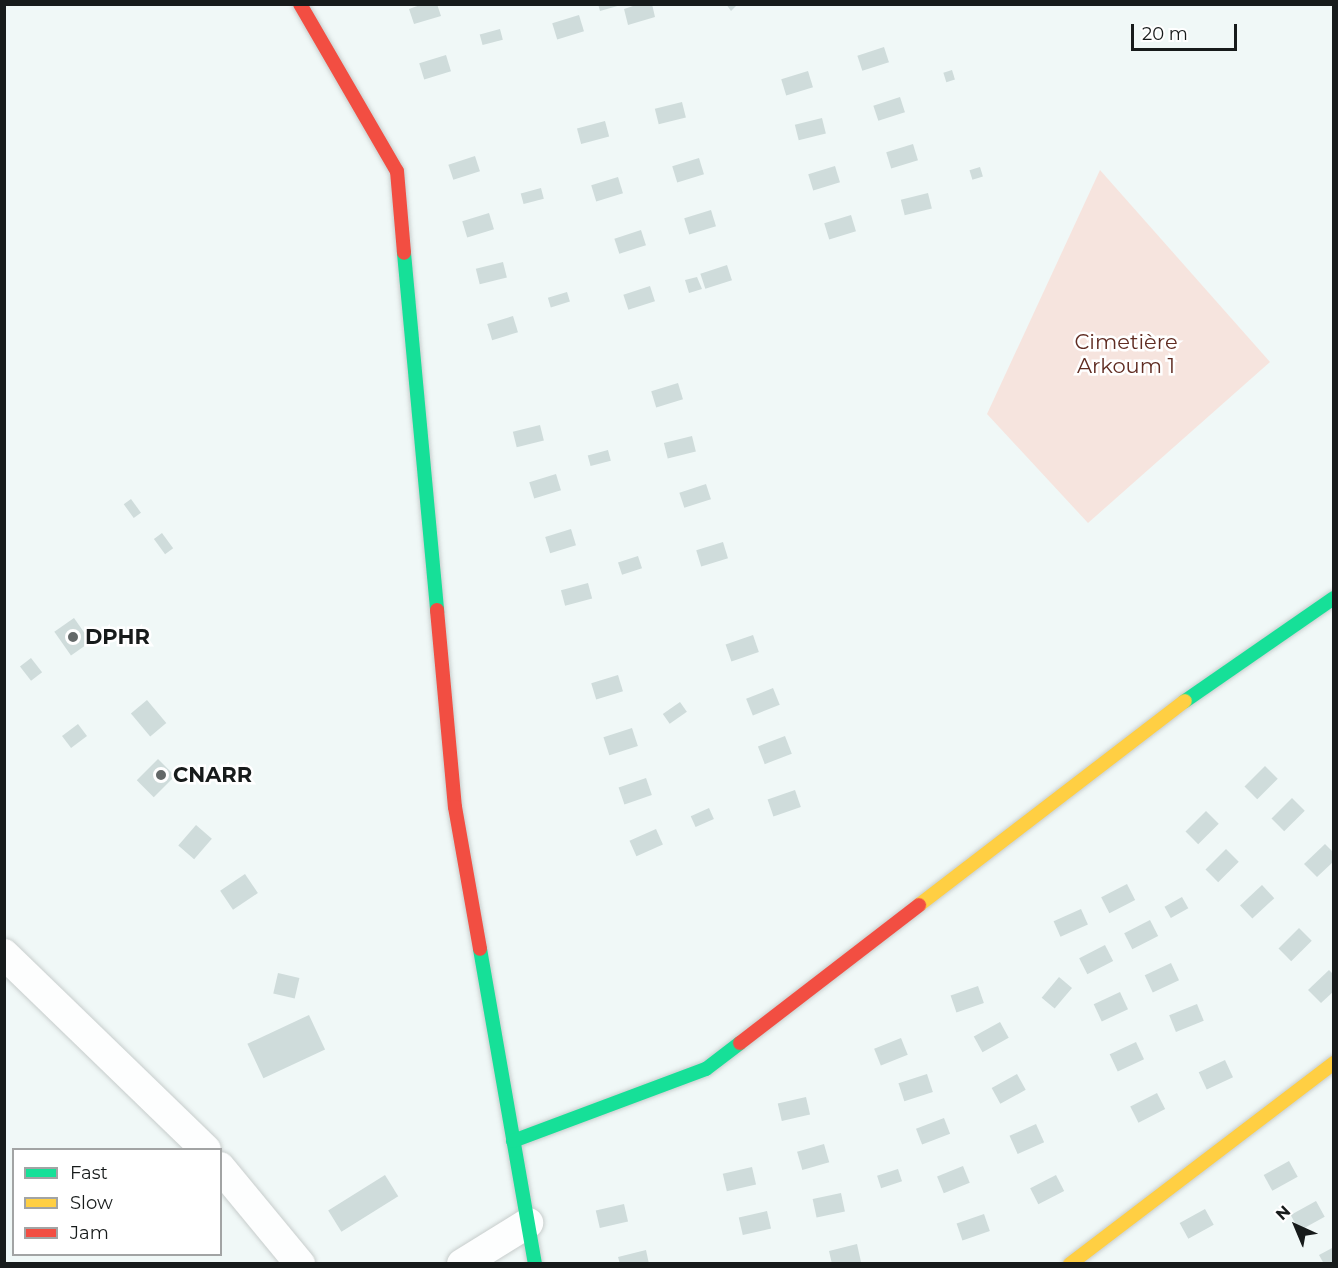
<!DOCTYPE html>
<meta charset="utf-8">
<style>
body{margin:0}
#map{position:relative;width:1338px;height:1268px;overflow:hidden;background:#f0f8f7;font-family:Montserrat,sans-serif}
div>[style]{position:absolute}
.green>*{inset:0;background:#f6e4de}
.building>*{inset:0;background:#cfdcdb;transform-origin:0 0}
.roads{filter:drop-shadow(0 0 2px #c7cdcc) drop-shadow(0 0 2px #c7cdcc)}
.street>*{height:30px;margin:-15px;padding:0 15px;transform-origin:15px;border-radius:15px;background:#fdfefe}
.fast>*{height:14px;margin:-7px;padding:0 7px;transform-origin:7px;border-radius:7px;background:#16e098}
.slow>*{height:14px;margin:-7px;padding:0 7px;transform-origin:7px;border-radius:7px;background:#ffcf43}
.jam>*{height:14px;margin:-7px;padding:0 7px;transform-origin:7px;border-radius:7px;background:#f24e42}
.dots>*{width:16px;height:16px;translate:-50% -50%;box-sizing:border-box;border:3px solid #fff;border-radius:50%}
span{translate:-50% -50%;white-space:nowrap;text-align:center;line-height:1.15;-webkit-text-stroke:5px #fff;paint-order:stroke}
.park-label{font-size:21px;color:#602c22}
.poi-label{font-size:21px;color:#171b1b;font-weight:700}
.left{translate:0 -50%;text-align:left}
.frame{position:absolute;inset:0;border:6px solid #171b1b;pointer-events:none}
.legend{position:absolute;left:12px;top:1148px;width:210px;height:108px;box-sizing:border-box;background:#fff;border:2px solid #a2a4a4;margin:0;padding:8px 10px;list-style:none;font-size:18px;color:#171b1b}
.legend li{display:flex;align-items:center;gap:12px;height:30px}
.legend b{width:30px;border:2px solid #a2a4a4}
.north{position:absolute;left:1266px;top:1196px;width:60px;height:60px;-webkit-text-stroke:4px #fff;paint-order:stroke;rotate:316deg;font-size:16px;font-weight:700;line-height:24px;text-align:center;color:#171b1b}
.north::after{content:'';display:block;margin:auto;width:21px;height:27px;background:#171b1b;clip-path:polygon(50% 0,100% 100%,50% 72%,0 100%)}
.scale{position:absolute;left:1131px;top:24px;width:106px;height:27px;box-sizing:border-box;border:3px solid #171b1b;border-top:0;padding-left:8px;font-size:18px;line-height:21px;white-space:nowrap;color:#171b1b;-webkit-text-stroke:4px #fff;paint-order:stroke}
</style>
<div id="map">
<div class="green">
<i style="clip-path:polygon(1100px 170px,1270px 362px,1088px 523px,987px 414px)"></i>
</div>
<div class="building">
<i style="clip-path:polygon(423px 4px,437px 4px,441px 16px,414px 24px,409px 9px)"></i>
<i style="clip-path:polygon(598px 4px,620px 4px,621px 5px,600px 11px)"></i>
<i style="clip-path:polygon(639px 4px,652px 4px,655px 17px,628px 25px,624px 9px)"></i>
<i style="clip-path:polygon(726px 4px,738px 4px,731px 11px)"></i>
<i style="left:579px;top:15px;width:17px;height:28px;rotate:73deg"></i>
<i style="left:500px;top:29px;width:11px;height:21px;rotate:75deg"></i>
<i style="left:884px;top:47px;width:16px;height:28px;rotate:72deg"></i>
<i style="left:446px;top:55px;width:17px;height:28px;rotate:73deg"></i>
<i style="left:952px;top:70px;width:10px;height:9px;rotate:73deg"></i>
<i style="left:808px;top:71px;width:17px;height:28px;rotate:73deg"></i>
<i style="left:900px;top:97px;width:16px;height:28px;rotate:72deg"></i>
<i style="left:682px;top:102px;width:16px;height:28px;rotate:76deg"></i>
<i style="left:822px;top:118px;width:16px;height:28px;rotate:76deg"></i>
<i style="left:605px;top:121px;width:16px;height:29px;rotate:75deg"></i>
<i style="left:913px;top:144px;width:17px;height:28px;rotate:73deg"></i>
<i style="left:475px;top:156px;width:16px;height:28px;rotate:72deg"></i>
<i style="left:699px;top:158px;width:17px;height:28px;rotate:73deg"></i>
<i style="left:835px;top:166px;width:17px;height:28px;rotate:73deg"></i>
<i style="left:980px;top:167px;width:10px;height:11px;rotate:73deg"></i>
<i style="left:618px;top:177px;width:17px;height:28px;rotate:73deg"></i>
<i style="left:541px;top:188px;width:11px;height:21px;rotate:75deg"></i>
<i style="left:928px;top:193px;width:16px;height:28px;rotate:76deg"></i>
<i style="left:711px;top:210px;width:17px;height:28px;rotate:73deg"></i>
<i style="left:489px;top:213px;width:17px;height:28px;rotate:73deg"></i>
<i style="left:851px;top:215px;width:17px;height:28px;rotate:73deg"></i>
<i style="left:641px;top:230px;width:16px;height:28px;rotate:72deg"></i>
<i style="left:503px;top:262px;width:16px;height:28px;rotate:76deg"></i>
<i style="left:727px;top:265px;width:16px;height:28px;rotate:72deg"></i>
<i style="clip-path:polygon(697px 277px,702px 289px,689px 293px,685px 280px)"></i>
<i style="left:650px;top:286px;width:16px;height:28px;rotate:72deg"></i>
<i style="left:567px;top:292px;width:10px;height:20px;rotate:73deg"></i>
<i style="left:513px;top:316px;width:17px;height:27px;rotate:73deg"></i>
<i style="left:678px;top:383px;width:17px;height:28px;rotate:73deg"></i>
<i style="left:540px;top:425px;width:16px;height:28px;rotate:76deg"></i>
<i style="left:692px;top:436px;width:16px;height:29px;rotate:76deg"></i>
<i style="left:608px;top:450px;width:11px;height:21px;rotate:75deg"></i>
<i style="left:556px;top:474px;width:17px;height:28px;rotate:73deg"></i>
<i style="left:706px;top:484px;width:16px;height:28px;rotate:72deg"></i>
<i style="left:131px;top:499px;width:17px;height:9px;rotate:54deg"></i>
<i style="left:571px;top:529px;width:17px;height:27px;rotate:73deg"></i>
<i style="left:162px;top:533px;width:19px;height:10px;rotate:54deg"></i>
<i style="left:723px;top:542px;width:17px;height:28px;rotate:73deg"></i>
<i style="left:638px;top:556px;width:13px;height:21px;rotate:72deg"></i>
<i style="left:588px;top:583px;width:16px;height:28px;rotate:75deg"></i>
<i style="left:74px;top:618px;width:29px;height:24px;rotate:55deg"></i>
<i style="left:753px;top:635px;width:18px;height:29px;rotate:71deg"></i>
<i style="left:31px;top:658px;width:18px;height:14px;rotate:52deg"></i>
<i style="left:618px;top:675px;width:17px;height:28px;rotate:73deg"></i>
<i style="left:773px;top:688px;width:18px;height:29px;rotate:68deg"></i>
<i style="left:147px;top:700px;width:30px;height:21px;rotate:50deg"></i>
<i style="left:680px;top:702px;width:12px;height:21px;rotate:55deg"></i>
<i style="left:78px;top:724px;width:15px;height:20px;rotate:53deg"></i>
<i style="left:632px;top:728px;width:19px;height:30px;rotate:72deg"></i>
<i style="left:785px;top:736px;width:19px;height:29px;rotate:69deg"></i>
<i style="left:158px;top:759px;width:24px;height:30px;rotate:45deg"></i>
<i style="left:1265px;top:766px;width:18px;height:29px;rotate:45deg"></i>
<i style="left:646px;top:778px;width:18px;height:29px;rotate:71deg"></i>
<i style="left:795px;top:790px;width:18px;height:29px;rotate:71deg"></i>
<i style="left:1292px;top:798px;width:18px;height:29px;rotate:45deg"></i>
<i style="left:709px;top:808px;width:12px;height:20px;rotate:66deg"></i>
<i style="left:1206px;top:811px;width:18px;height:29px;rotate:45deg"></i>
<i style="left:196px;top:825px;width:21px;height:27px;rotate:41deg"></i>
<i style="left:656px;top:829px;width:17px;height:29px;rotate:66deg"></i>
<i style="clip-path:polygon(1325px 844px,1334px 853px,1334px 861px,1317px 877px,1304px 864px)"></i>
<i style="left:1226px;top:849px;width:18px;height:29px;rotate:45deg"></i>
<i style="left:245px;top:874px;width:23px;height:30px;rotate:56deg"></i>
<i style="left:1127px;top:884px;width:18px;height:29px;rotate:63deg"></i>
<i style="left:1262px;top:885px;width:18px;height:30px;rotate:47deg"></i>
<i style="left:1182px;top:897px;width:13px;height:20px;rotate:61deg"></i>
<i style="left:1081px;top:909px;width:17px;height:30px;rotate:66deg"></i>
<i style="left:1150px;top:920px;width:18px;height:29px;rotate:63deg"></i>
<i style="left:1299px;top:928px;width:18px;height:29px;rotate:45deg"></i>
<i style="left:1105px;top:945px;width:18px;height:29px;rotate:63deg"></i>
<i style="left:1171px;top:963px;width:19px;height:29px;rotate:65deg"></i>
<i style="clip-path:polygon(1329px 970px,1334px 975px,1334px 991px,1321px 1003px,1308px 990px)"></i>
<i style="left:278px;top:973px;width:22px;height:21px;rotate:13deg"></i>
<i style="left:1059px;top:977px;width:17px;height:27px;rotate:40deg"></i>
<i style="left:978px;top:986px;width:18px;height:29px;rotate:71deg"></i>
<i style="left:1120px;top:992px;width:19px;height:29px;rotate:65deg"></i>
<i style="left:1197px;top:1004px;width:18px;height:30px;rotate:68deg"></i>
<i style="left:309px;top:1015px;width:38px;height:68px;rotate:65deg"></i>
<i style="left:1000px;top:1022px;width:18px;height:30px;rotate:61deg"></i>
<i style="left:901px;top:1038px;width:18px;height:29px;rotate:68deg"></i>
<i style="left:1136px;top:1042px;width:19px;height:29px;rotate:65deg"></i>
<i style="left:1225px;top:1060px;width:19px;height:29px;rotate:65deg"></i>
<i style="left:927px;top:1074px;width:19px;height:30px;rotate:72deg"></i>
<i style="left:1017px;top:1074px;width:18px;height:29px;rotate:61deg"></i>
<i style="left:1157px;top:1093px;width:18px;height:30px;rotate:63deg"></i>
<i style="left:806px;top:1097px;width:18px;height:29px;rotate:77deg"></i>
<i style="left:944px;top:1118px;width:17px;height:30px;rotate:69deg"></i>
<i style="left:1036px;top:1124px;width:20px;height:29px;rotate:66deg"></i>
<i style="left:824px;top:1144px;width:19px;height:28px;rotate:74deg"></i>
<i style="left:1289px;top:1161px;width:18px;height:29px;rotate:61deg"></i>
<i style="left:963px;top:1166px;width:18px;height:28px;rotate:68deg"></i>
<i style="left:752px;top:1167px;width:18px;height:30px;rotate:77deg"></i>
<i style="left:898px;top:1169px;width:13px;height:22px;rotate:72deg"></i>
<i style="left:385px;top:1175px;width:25px;height:67px;rotate:58deg"></i>
<i style="left:1056px;top:1175px;width:18px;height:29px;rotate:63deg"></i>
<i style="left:841px;top:1193px;width:19px;height:29px;rotate:78deg"></i>
<i style="left:1316px;top:1201px;width:18px;height:29px;rotate:61deg"></i>
<i style="left:624px;top:1204px;width:18px;height:29px;rotate:77deg"></i>
<i style="left:1205px;top:1209px;width:18px;height:29px;rotate:61deg"></i>
<i style="left:767px;top:1211px;width:18px;height:29px;rotate:77deg"></i>
<i style="left:984px;top:1214px;width:18px;height:29px;rotate:71deg"></i>
<i style="clip-path:polygon(857px 1244px,861px 1262px,832px 1264px,829px 1251px)"></i>
<i style="clip-path:polygon(1334px 1247px,1334px 1264px,1324px 1264px,1319px 1255px)"></i>
<i style="clip-path:polygon(646px 1250px,649px 1264px,620px 1264px,618px 1257px)"></i>
</div>
<div class="roads">
<div class="street">
<i style="left:4px;top:954px;width:281px;rotate:44.1deg"></i>
<i style="left:220px;top:1167px;width:126px;rotate:50.5deg"></i>
<i style="left:462px;top:1264px;width:78px;rotate:-31.8deg"></i>
</div>
<div class="fast">
<i style="left:404px;top:253px;width:359px;rotate:84.7deg"></i>
<i style="left:1185px;top:701px;width:181px;rotate:-34.7deg"></i>
<i style="left:480px;top:949px;width:320px;rotate:80.1deg"></i>
<i style="left:513px;top:1141px;width:206px;rotate:-20.5deg"></i>
<i style="left:706px;top:1069px;width:43px;rotate:-37.4deg"></i>
</div>
<div class="slow">
<i style="left:919px;top:905px;width:335px;rotate:-37.5deg"></i>
<i style="left:1070px;top:1264px;width:332px;rotate:-37.3deg"></i>
</div>
<div class="jam">
<i style="left:300px;top:4px;width:193px;rotate:59.9deg"></i>
<i style="left:397px;top:171px;width:82px;rotate:85.1deg"></i>
<i style="left:437px;top:610px;width:198px;rotate:84.8deg"></i>
<i style="left:455px;top:807px;width:144px;rotate:80deg"></i>
<i style="left:740px;top:1043px;width:226px;rotate:-37.6deg"></i>
</div>
</div>
<div class="dots">
<i style="left:73px;top:637px;background:#636868"></i>
<i style="left:161px;top:775px;background:#636868"></i>
</div>
<div class="park-label">
<span style="left:1126px;top:354px">Cimetière<br>Arkoum 1</span>
</div>
<div class="poi-label">
<span class="left" style="left:85px;top:637px">DPHR</span>
<span class="left" style="left:173px;top:775px">CNARR</span>
</div>
<div class="frame"></div>
<ul class="legend">
<li><b style="height:8px;background:#16e098"></b>Fast</li>
<li><b style="height:8px;background:#ffcf43"></b>Slow</li>
<li><b style="height:8px;background:#f24e42"></b>Jam</li>
</ul>
<div class="north">N</div>
<div class="scale">20 m</div>
</div>
